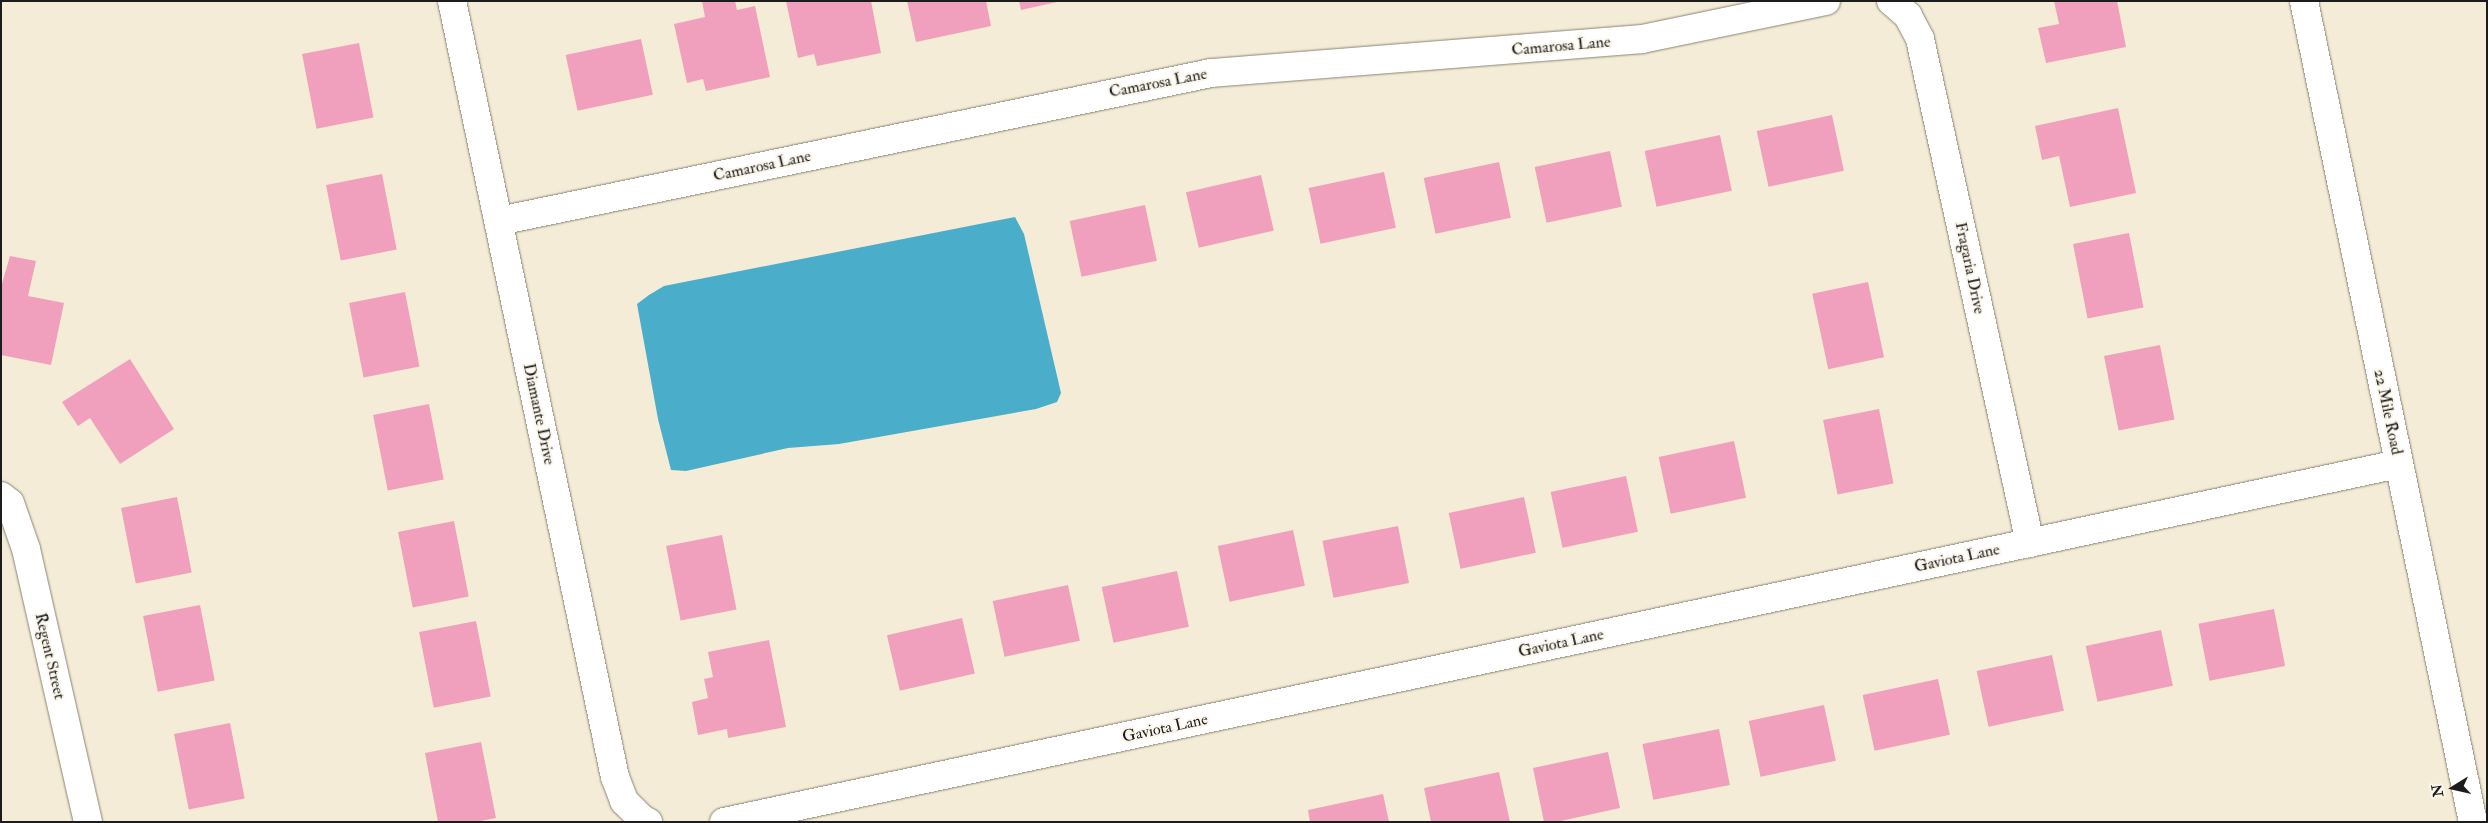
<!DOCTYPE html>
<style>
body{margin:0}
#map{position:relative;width:2488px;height:823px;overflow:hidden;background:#f4ecd6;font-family:"IM FELL Double Pica",serif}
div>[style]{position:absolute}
.water>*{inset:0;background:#4aadc9}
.building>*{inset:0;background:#f0a0bc;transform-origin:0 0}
.roads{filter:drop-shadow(0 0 1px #888479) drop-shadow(0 0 1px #888479)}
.street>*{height:28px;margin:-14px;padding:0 14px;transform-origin:14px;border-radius:14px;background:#fff}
.secondary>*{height:28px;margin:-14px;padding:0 14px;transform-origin:14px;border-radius:14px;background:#fff}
span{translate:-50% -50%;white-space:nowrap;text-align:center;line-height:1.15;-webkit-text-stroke:4px #fbf7ec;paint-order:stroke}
.street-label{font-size:16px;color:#1c1c1c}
.frame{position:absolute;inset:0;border:2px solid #1c1c1c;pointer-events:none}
.north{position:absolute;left:2428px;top:763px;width:50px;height:50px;-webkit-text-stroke:4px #fbf7ec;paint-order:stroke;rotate:260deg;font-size:14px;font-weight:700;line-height:20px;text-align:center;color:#1c1c1c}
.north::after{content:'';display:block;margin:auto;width:18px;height:22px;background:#1c1c1c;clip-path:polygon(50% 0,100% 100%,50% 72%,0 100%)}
</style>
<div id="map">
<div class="water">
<i style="clip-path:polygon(1015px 217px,1024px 234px,1061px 393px,1057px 402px,1036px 409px,839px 444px,788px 448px,686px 471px,671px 470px,658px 419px,637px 304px,649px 295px,664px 286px)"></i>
</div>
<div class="building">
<i style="clip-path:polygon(702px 1px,735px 1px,737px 10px,755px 6px,770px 77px,706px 91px,703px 79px,687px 83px,674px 24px,705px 17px)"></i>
<i style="clip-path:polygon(786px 1px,871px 1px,881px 53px,817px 66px,814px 54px,798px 58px)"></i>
<i style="clip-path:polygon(907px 1px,986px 1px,991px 26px,916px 42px)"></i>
<i style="clip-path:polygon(1019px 1px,1057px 1px,1057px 2px,1021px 10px)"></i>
<i style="clip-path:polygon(2054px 1px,2117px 1px,2126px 47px,2046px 63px,2038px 28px,2059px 24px)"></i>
<i style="left:641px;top:39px;width:57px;height:77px;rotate:78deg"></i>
<i style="left:359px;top:43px;width:76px;height:58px;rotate:79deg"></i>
<i style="clip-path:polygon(2118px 108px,2136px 193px,2070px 207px,2059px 156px,2042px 160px,2035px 126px)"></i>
<i style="left:1832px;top:115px;width:57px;height:77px;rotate:78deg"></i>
<i style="left:1720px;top:135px;width:57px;height:77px;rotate:78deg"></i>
<i style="left:1610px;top:151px;width:57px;height:77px;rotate:78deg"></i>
<i style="left:1499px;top:162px;width:57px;height:77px;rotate:78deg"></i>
<i style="left:1384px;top:172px;width:57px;height:77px;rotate:78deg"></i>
<i style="left:382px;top:174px;width:77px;height:57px;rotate:79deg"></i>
<i style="left:1261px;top:175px;width:57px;height:77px;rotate:77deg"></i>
<i style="left:1145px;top:205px;width:57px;height:77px;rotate:78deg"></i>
<i style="left:2129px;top:233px;width:76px;height:57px;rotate:79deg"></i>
<i style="clip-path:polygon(10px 256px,36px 261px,28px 296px,64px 303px,51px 365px,1px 355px,1px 287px)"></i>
<i style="left:1868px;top:282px;width:77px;height:57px;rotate:78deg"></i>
<i style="left:405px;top:292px;width:76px;height:57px;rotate:79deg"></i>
<i style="left:2160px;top:345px;width:76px;height:57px;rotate:79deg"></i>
<i style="clip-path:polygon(130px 359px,174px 429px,120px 464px,90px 418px,78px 426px,62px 402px)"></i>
<i style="left:429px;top:404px;width:77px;height:57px;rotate:79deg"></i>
<i style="left:1879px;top:409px;width:76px;height:57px;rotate:79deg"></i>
<i style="left:1734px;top:441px;width:58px;height:77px;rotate:78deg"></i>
<i style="left:1626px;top:476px;width:57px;height:77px;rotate:78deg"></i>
<i style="left:177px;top:497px;width:77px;height:57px;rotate:79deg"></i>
<i style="left:1524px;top:497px;width:57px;height:77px;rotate:78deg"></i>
<i style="left:454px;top:521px;width:77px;height:57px;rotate:79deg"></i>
<i style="left:1398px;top:526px;width:58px;height:77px;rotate:79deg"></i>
<i style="left:1293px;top:530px;width:57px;height:77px;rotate:78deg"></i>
<i style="left:722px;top:535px;width:76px;height:57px;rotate:79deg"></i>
<i style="left:1177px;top:571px;width:57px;height:77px;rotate:78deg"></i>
<i style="left:1068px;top:585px;width:57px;height:77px;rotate:78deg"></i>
<i style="left:200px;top:605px;width:77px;height:58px;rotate:79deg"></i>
<i style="left:2274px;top:609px;width:58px;height:77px;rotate:79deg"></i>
<i style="left:962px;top:618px;width:57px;height:77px;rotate:77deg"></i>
<i style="left:476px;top:621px;width:77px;height:58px;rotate:79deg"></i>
<i style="left:2161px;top:630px;width:57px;height:77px;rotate:78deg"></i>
<i style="clip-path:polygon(769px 640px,786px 727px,728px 738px,727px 729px,698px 735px,692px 702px,708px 698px,704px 679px,713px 677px,708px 652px)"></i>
<i style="left:2052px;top:655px;width:57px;height:77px;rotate:78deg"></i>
<i style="left:1938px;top:679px;width:57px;height:77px;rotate:78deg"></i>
<i style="left:1824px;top:705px;width:57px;height:77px;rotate:78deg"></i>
<i style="left:230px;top:723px;width:77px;height:57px;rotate:79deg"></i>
<i style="left:1719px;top:729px;width:57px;height:78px;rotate:79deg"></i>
<i style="clip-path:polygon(481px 742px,496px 818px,475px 822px,438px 822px,425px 753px)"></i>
<i style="clip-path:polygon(1608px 752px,1620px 808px,1556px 822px,1544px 822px,1533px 768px)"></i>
<i style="clip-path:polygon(1499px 772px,1510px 822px,1431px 822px,1424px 788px)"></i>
<i style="clip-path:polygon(1383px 794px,1389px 822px,1310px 822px,1308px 810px)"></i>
</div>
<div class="roads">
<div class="street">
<i style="left:452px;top:1px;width:793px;rotate:78.14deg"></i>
<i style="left:615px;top:777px;width:26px;rotate:69deg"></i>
<i style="left:624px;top:801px;width:25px;rotate:45deg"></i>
<i style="left:642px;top:819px;width:7px;rotate:27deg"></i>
<i style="left:1891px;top:1px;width:23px;rotate:41deg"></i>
<i style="left:1908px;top:16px;width:26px;rotate:62deg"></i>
<i style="left:1920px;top:39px;width:516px;rotate:77.69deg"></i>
<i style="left:499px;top:221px;width:727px;rotate:-11.74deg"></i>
<i style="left:1211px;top:73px;width:432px;rotate:-4.5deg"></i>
<i style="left:1642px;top:39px;width:188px;rotate:-11.7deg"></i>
<i style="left:1px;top:496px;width:11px;rotate:38deg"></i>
<i style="left:10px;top:503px;width:49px;rotate:70.8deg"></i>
<i style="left:26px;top:549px;width:280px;rotate:77.2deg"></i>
<i style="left:724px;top:822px;width:1712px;rotate:-12.07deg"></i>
</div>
<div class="secondary">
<i style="left:2304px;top:1px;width:838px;rotate:78.37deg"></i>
</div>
</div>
<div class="street-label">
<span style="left:1561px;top:46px;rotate:-5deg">Camarosa Lane</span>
<span style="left:1158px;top:83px;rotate:-11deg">Camarosa Lane</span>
<span style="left:762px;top:166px;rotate:-12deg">Camarosa Lane</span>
<span style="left:1970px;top:268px;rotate:78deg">Fragaria Drive</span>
<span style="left:2388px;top:412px;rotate:78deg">22 Mile Road</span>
<span style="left:539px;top:414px;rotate:78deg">Diamante Drive</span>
<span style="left:1957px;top:558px;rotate:-12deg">Gaviota Lane</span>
<span style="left:1561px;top:643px;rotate:-12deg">Gaviota Lane</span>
<span style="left:50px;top:656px;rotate:77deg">Regent Street</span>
<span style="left:1165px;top:728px;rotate:-12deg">Gaviota Lane</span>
</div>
<div class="frame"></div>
<div class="north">N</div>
</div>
